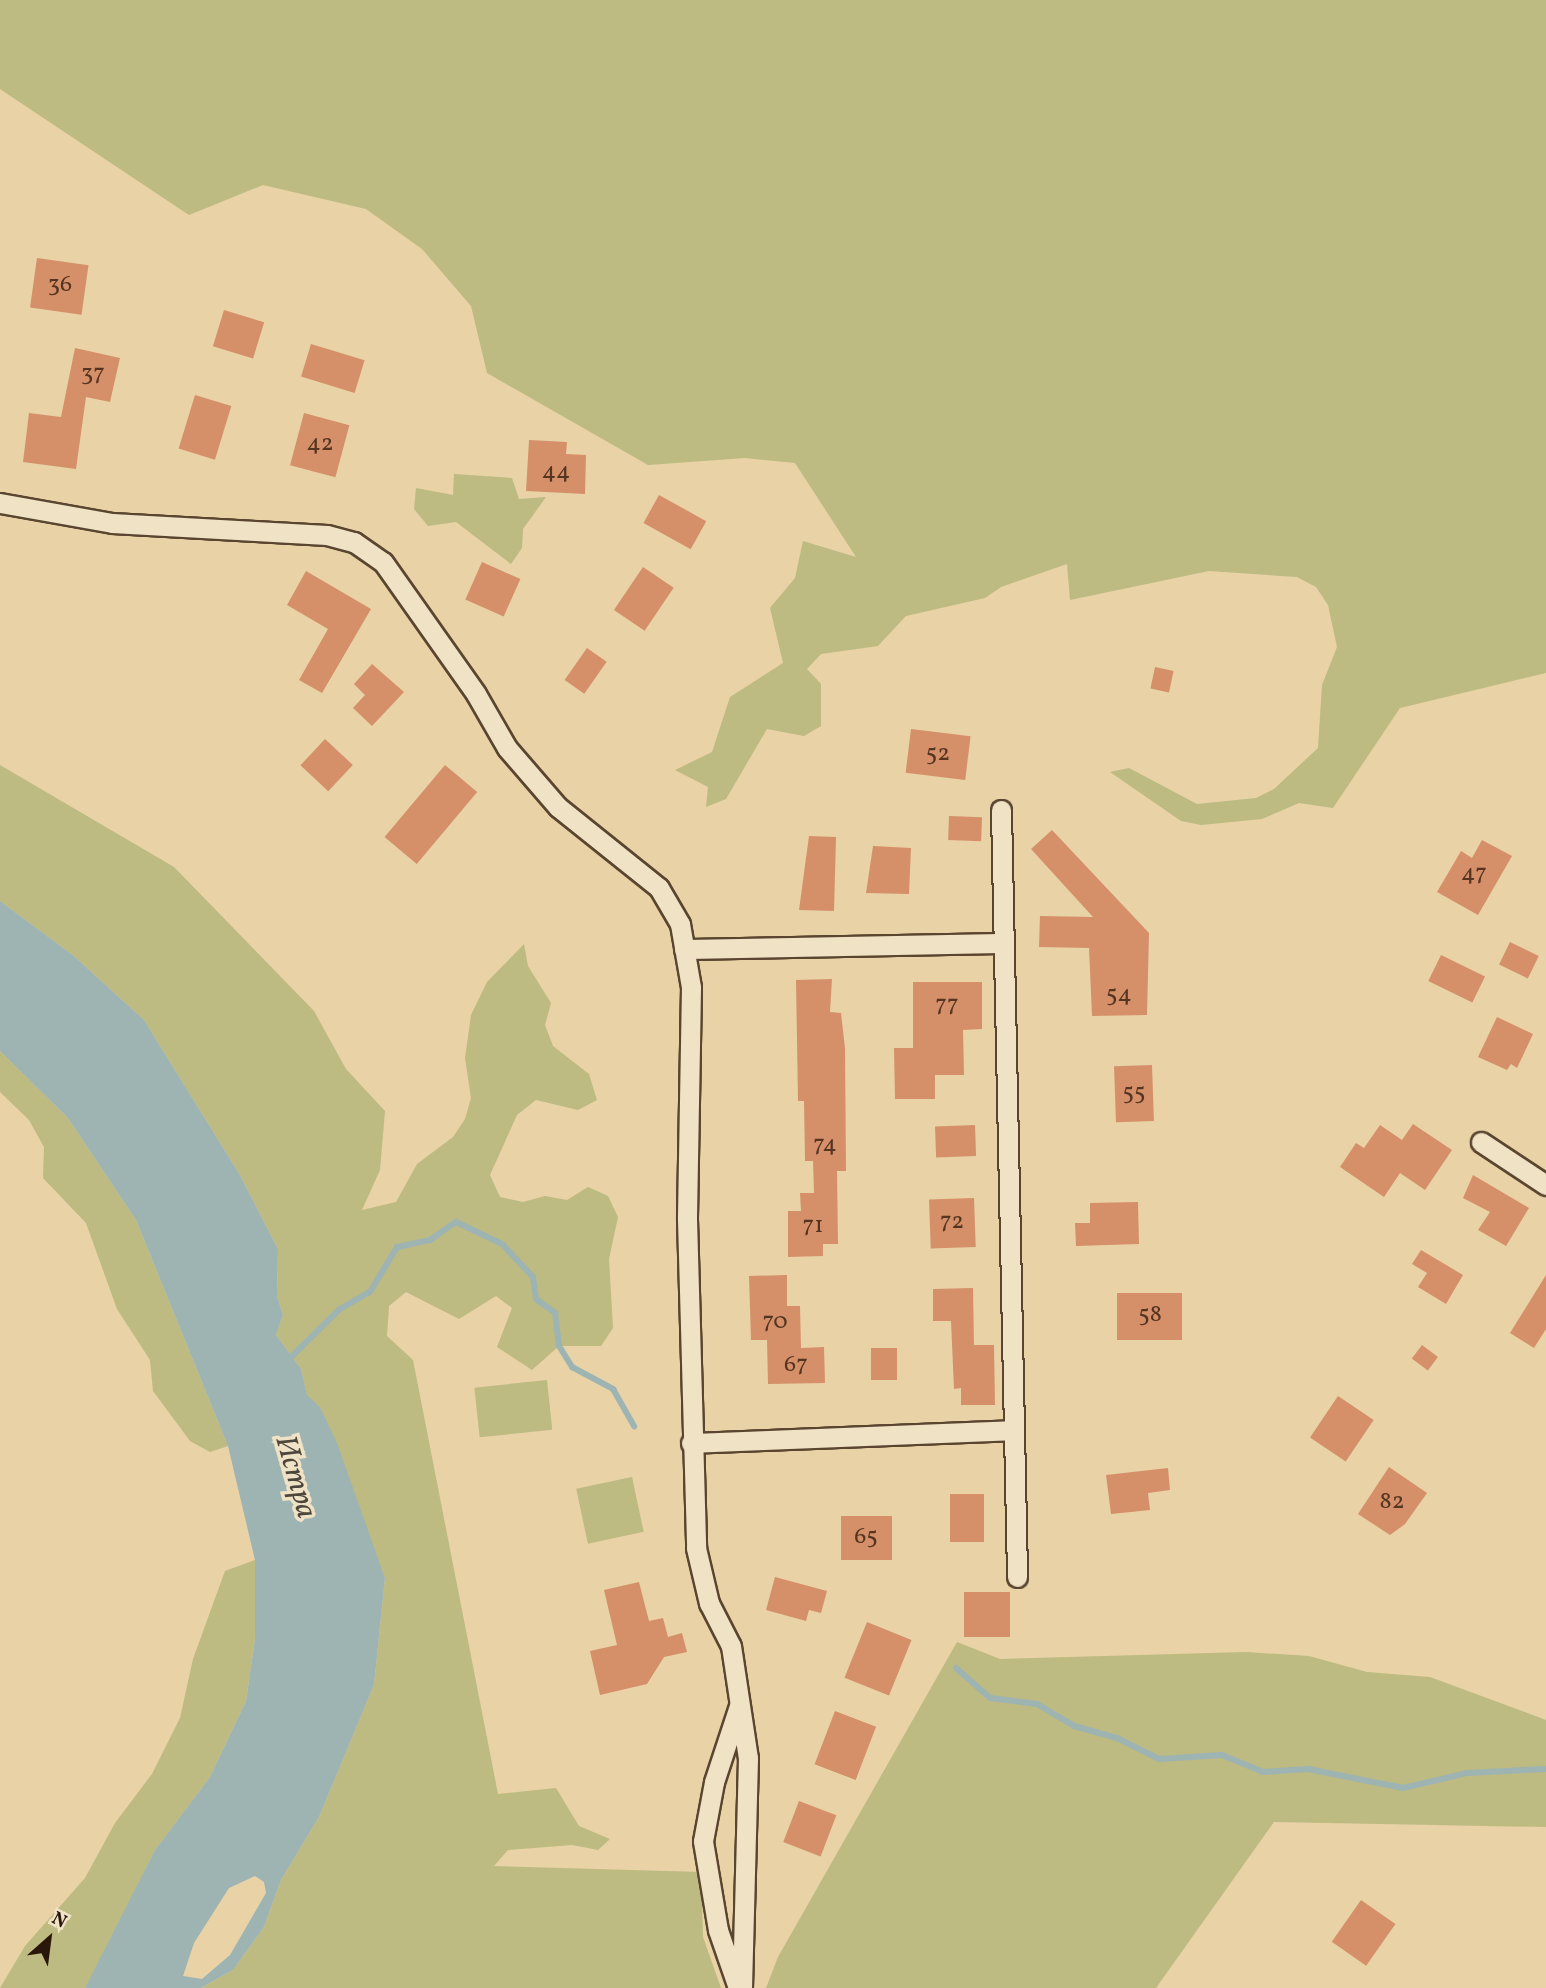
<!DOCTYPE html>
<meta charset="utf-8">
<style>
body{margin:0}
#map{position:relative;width:1546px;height:1988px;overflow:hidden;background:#e8d2a6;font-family:Vollkorn,serif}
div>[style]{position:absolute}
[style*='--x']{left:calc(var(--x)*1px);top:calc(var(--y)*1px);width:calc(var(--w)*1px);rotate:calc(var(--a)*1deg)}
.green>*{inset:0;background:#bdba82;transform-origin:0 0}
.water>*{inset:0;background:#9db4b3}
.stream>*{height:6px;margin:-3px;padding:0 3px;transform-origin:3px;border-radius:3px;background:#9db4b3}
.building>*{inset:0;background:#d59069;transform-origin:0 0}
.roads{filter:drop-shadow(2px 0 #5a4630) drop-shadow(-2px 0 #5a4630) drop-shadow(0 2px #5a4630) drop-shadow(0 -2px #5a4630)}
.minor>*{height:19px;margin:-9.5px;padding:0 9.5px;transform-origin:9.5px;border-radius:9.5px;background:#f0e2c5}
span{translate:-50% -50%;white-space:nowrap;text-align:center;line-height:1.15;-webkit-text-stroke:7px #f0e2c5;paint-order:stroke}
.number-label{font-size:24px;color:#553521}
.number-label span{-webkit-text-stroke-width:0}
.water-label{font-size:30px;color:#4c463c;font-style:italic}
.north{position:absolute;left:14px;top:1904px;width:70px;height:70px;-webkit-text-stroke:5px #f0e2c5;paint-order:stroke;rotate:28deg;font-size:19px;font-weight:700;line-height:28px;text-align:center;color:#2a1709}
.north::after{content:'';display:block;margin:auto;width:24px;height:32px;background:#2a1709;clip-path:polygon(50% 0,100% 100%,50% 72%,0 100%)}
</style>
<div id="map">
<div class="green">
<div style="clip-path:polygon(0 0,1546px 0,1546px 673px,1400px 708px,1333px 808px,1299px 803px,1262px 819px,1201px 825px,1181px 821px,1110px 772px,1129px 768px,1197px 804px,1256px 798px,1274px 789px,1318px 748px,1322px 685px,1337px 647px,1328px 605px,1316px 587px,1297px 577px,1209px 571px,1070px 600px,1067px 564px,1001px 587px,985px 598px,906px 616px,878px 646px,821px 654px,807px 669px,821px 684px,821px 726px,804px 736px,767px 729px,726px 799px,706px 807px,708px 787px,675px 770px,712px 752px,730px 697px,783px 663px,770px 608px,795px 578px,803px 541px,856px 557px,795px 463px,745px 458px,648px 465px,487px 373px,471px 306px,422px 249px,366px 209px,263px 185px,189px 215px,0 89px)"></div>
<div style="clip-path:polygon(454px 474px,512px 478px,519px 499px,546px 497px,523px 529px,522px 548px,511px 564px,456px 522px,428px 526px,414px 509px,416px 488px,453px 495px)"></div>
<div style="clip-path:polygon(0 765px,174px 867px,314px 1011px,346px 1069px,385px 1111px,380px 1170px,362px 1210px,396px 1202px,417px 1164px,453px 1137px,465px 1119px,471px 1098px,465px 1058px,471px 1015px,487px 982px,524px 944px,528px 966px,551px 1003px,545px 1025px,553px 1046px,589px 1074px,597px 1100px,578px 1110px,536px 1100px,517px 1115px,490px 1175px,500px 1197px,523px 1202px,545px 1196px,567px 1200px,588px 1187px,608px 1196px,618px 1217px,609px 1259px,613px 1328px,601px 1346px,559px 1346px,532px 1370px,497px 1347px,512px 1308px,496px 1296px,459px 1319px,406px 1292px,389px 1306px,387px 1336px,413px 1360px,498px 1794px,556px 1788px,579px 1826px,610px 1839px,598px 1850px,572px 1845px,508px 1850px,494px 1866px,701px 1872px,703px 1937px,721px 1988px,201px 1988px,233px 1970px,264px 1927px,281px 1880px,319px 1817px,374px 1685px,385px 1578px,320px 1407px,307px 1396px,301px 1369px,276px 1335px,283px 1315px,277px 1296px,278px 1249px,240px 1175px,144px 1020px,74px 956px,0 901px)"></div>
<div style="clip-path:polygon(0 1051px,68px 1118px,136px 1220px,228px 1446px,210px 1452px,190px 1441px,153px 1391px,150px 1360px,117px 1309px,86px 1223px,43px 1178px,44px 1147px,29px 1120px,0 1092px)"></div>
<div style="left:547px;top:1380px;width:50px;height:73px;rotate:84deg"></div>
<div style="left:632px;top:1477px;width:56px;height:57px;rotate:78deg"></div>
<div style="clip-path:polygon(255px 1560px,255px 1639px,246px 1701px,210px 1777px,155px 1850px,93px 1975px,85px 1988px,0 1988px,25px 1946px,85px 1878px,115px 1823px,152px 1774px,180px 1718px,193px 1659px,225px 1571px)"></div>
<div style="clip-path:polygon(957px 1642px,1000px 1659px,1246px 1652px,1309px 1656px,1367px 1672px,1430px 1677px,1546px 1720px,1546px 1827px,1274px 1822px,1156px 1988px,766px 1988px,778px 1957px)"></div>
</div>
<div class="water">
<div style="clip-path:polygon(evenodd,0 901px,74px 956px,144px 1020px,240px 1175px,278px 1249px,277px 1296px,283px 1315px,276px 1335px,301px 1369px,307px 1395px,320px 1407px,337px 1443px,385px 1578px,374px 1685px,319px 1817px,281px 1880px,264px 1927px,233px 1970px,201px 1988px,85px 1988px,155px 1850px,210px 1777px,246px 1701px,255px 1639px,255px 1560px,228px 1446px,136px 1220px,68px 1118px,0 1051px,0 901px,255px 1876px,264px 1882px,266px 1893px,230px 1955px,202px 1979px,183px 1976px,194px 1943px,229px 1888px,255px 1876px)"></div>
</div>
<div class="stream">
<div style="--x:286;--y:1362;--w:76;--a:-44.5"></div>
<div style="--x:340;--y:1309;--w:34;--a:-30"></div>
<div style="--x:370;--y:1292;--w:52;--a:-59"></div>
<div style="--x:397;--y:1247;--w:34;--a:-12"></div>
<div style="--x:430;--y:1240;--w:32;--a:-35"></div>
<div style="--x:456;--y:1222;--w:51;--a:25.6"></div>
<div style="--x:502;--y:1244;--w:45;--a:46.8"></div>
<div style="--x:533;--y:1277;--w:22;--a:82"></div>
<div style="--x:536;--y:1299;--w:24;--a:36"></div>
<div style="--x:555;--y:1313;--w:33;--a:83"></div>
<div style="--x:559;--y:1346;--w:25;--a:58"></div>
<div style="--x:572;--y:1367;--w:47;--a:28.2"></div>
<div style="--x:613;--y:1389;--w:43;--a:60.4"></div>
<div style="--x:956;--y:1668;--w:45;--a:41.4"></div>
<div style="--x:990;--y:1698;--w:47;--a:7.3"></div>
<div style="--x:1037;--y:1704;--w:43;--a:30.7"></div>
<div style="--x:1074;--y:1726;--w:45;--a:15.6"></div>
<div style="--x:1117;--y:1738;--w:47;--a:26.6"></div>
<div style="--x:1159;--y:1759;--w:63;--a:-3.6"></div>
<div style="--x:1222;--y:1755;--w:44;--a:22.5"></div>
<div style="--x:1263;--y:1772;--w:45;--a:-3.8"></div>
<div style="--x:1308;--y:1769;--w:97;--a:11.3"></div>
<div style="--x:1403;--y:1788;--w:66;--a:-13.2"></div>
<div style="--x:1467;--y:1773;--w:79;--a:-2.9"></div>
</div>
<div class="building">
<div style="left:37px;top:258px;width:52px;height:50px;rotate:8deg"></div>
<div style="left:224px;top:310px;width:42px;height:38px;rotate:17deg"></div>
<div style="left:311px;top:344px;width:56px;height:34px;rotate:17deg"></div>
<div style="clip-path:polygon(75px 348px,120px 358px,110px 402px,86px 397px,76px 469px,23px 462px,29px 413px,61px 417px)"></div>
<div style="left:195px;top:395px;width:38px;height:56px;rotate:17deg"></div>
<div style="left:304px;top:413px;width:47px;height:54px;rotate:15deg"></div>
<div style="clip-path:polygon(529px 440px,567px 442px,566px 454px,586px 455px,585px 494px,526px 491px)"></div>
<div style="left:659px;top:495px;width:54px;height:32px;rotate:29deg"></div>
<div style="left:482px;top:562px;width:42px;height:41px;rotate:24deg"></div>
<div style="left:643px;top:567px;width:37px;height:52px;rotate:34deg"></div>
<div style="clip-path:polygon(306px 571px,371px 609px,322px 693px,299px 680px,328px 629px,287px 605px)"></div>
<div style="left:587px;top:648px;width:24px;height:39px;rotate:35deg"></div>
<div style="clip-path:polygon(372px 664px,404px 692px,372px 726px,353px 708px,365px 695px,354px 684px)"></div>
<div style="left:1155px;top:667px;width:19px;height:22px;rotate:12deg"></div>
<div style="left:911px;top:729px;width:60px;height:44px;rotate:7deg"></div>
<div style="left:325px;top:739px;width:38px;height:36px;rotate:43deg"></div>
<div style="left:445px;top:765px;width:42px;height:94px;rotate:40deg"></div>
<div style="left:949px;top:816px;width:33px;height:24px;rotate:2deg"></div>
<div style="clip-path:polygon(1052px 830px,1149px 933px,1147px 1015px,1092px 1016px,1089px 948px,1039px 947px,1040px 916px,1093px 917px,1031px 849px)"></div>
<div style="clip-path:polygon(809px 836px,836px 837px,834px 911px,799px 910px)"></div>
<div style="clip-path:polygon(1482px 840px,1512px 856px,1478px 915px,1437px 892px,1461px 851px,1472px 858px)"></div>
<div style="clip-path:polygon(873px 846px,911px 848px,909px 894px,866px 893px)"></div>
<div style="left:1510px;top:942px;width:32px;height:25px;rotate:26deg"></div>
<div style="left:1441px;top:955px;width:49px;height:29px;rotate:26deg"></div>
<div style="clip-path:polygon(832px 979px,830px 1012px,841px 1013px,845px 1048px,846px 1171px,837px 1171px,838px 1244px,823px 1244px,823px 1256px,788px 1257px,788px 1211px,801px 1211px,800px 1193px,814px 1193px,813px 1161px,805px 1161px,804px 1101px,798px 1101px,796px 980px)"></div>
<div style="clip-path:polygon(913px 982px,982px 982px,982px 1029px,963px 1030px,964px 1075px,935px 1075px,935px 1099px,895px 1099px,894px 1048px,913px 1048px)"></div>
<div style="clip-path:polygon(1497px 1017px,1533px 1034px,1517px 1068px,1511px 1064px,1507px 1070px,1478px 1057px)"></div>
<div style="left:1152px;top:1065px;width:56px;height:38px;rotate:88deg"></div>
<div style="clip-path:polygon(1413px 1124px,1452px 1150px,1425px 1190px,1400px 1173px,1384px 1197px,1340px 1167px,1356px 1143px,1364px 1148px,1380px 1125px,1402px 1140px)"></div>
<div style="left:975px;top:1125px;width:31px;height:40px;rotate:88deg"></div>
<div style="clip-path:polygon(1473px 1175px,1529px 1208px,1506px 1246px,1478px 1230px,1490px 1212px,1463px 1198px)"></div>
<div style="left:974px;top:1198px;width:49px;height:45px;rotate:88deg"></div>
<div style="clip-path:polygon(1138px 1202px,1139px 1244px,1076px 1246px,1075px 1223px,1090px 1223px,1090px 1203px)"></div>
<div style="clip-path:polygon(1421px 1250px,1463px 1275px,1446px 1304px,1418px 1287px,1427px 1273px,1412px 1264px)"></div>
<div style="clip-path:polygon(787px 1275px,787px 1306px,800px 1306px,801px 1348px,824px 1347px,825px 1383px,768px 1384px,767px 1340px,751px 1340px,749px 1276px)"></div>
<div style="clip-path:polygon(1546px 1275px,1546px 1329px,1534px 1348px,1510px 1333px)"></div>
<div style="clip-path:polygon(973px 1288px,974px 1345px,994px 1345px,995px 1405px,961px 1405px,961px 1388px,954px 1389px,951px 1321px,933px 1321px,933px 1289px)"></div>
<div style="left:1117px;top:1293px;width:65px;height:47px"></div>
<div style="left:1422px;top:1345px;width:20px;height:17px;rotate:37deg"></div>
<div style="left:871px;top:1348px;width:26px;height:32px"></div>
<div style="left:1338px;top:1396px;width:43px;height:50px;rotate:34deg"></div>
<div style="clip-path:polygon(1389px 1467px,1427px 1493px,1405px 1524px,1390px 1535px,1358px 1514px)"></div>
<div style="clip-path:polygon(1168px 1468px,1170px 1490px,1148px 1493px,1150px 1510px,1111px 1514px,1106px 1475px)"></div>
<div style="left:950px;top:1494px;width:34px;height:48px"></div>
<div style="left:841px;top:1516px;width:51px;height:44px"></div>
<div style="clip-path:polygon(775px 1577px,827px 1591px,821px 1613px,809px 1610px,806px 1621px,766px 1610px)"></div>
<div style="clip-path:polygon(639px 1582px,649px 1621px,663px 1618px,668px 1637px,682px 1633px,687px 1652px,664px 1657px,647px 1684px,600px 1695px,590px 1651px,617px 1645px,604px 1590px)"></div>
<div style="left:964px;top:1592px;width:46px;height:45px"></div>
<div style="left:867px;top:1622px;width:48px;height:60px;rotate:22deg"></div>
<div style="left:835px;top:1711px;width:44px;height:57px;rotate:21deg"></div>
<div style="left:799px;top:1801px;width:40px;height:44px;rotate:21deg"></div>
<div style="left:1361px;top:1900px;width:42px;height:51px;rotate:35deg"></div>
</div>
<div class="roads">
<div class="minor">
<div style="--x:0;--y:503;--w:114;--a:10.1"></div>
<div style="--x:112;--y:523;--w:215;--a:3.2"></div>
<div style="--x:327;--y:535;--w:28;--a:15"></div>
<div style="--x:354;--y:542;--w:35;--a:35"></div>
<div style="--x:383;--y:562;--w:161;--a:54.8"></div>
<div style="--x:476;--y:694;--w:62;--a:60.1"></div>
<div style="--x:507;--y:748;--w:78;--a:49.2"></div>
<div style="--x:558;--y:807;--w:129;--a:38.7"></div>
<div style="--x:659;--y:888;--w:42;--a:59.7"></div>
<div style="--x:680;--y:924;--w:64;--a:80.1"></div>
<div style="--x:691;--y:987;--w:232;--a:91"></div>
<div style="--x:687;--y:1219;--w:329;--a:88.4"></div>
<div style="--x:696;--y:1548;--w:57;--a:76.7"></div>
<div style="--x:709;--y:1603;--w:48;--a:62.9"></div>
<div style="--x:731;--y:1646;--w:113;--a:81.4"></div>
<div style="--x:748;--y:1758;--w:230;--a:91.5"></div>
<div style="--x:1001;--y:810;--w:767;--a:88.8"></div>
<div style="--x:684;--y:949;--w:320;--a:-1.1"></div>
<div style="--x:1481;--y:1142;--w:78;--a:33.5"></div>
<div style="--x:691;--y:1443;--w:323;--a:-2.3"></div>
<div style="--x:737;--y:1985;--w:58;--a:-109.1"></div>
<div style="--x:718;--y:1930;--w:90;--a:-99.6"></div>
<div style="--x:703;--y:1841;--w:60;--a:-79.4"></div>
<div style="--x:714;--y:1782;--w:80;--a:-71.8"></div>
</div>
</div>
<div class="number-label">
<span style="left:60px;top:286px">36</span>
<span style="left:93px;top:375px">37</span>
<span style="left:320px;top:445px">42</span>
<span style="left:556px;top:473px">44</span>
<span style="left:938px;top:755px">52</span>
<span style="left:1474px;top:875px">47</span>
<span style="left:1119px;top:996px">54</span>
<span style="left:947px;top:1006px">77</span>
<span style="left:1134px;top:1094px">55</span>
<span style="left:825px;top:1146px">74</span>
<span style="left:952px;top:1223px">72</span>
<span style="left:813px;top:1227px">71</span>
<span style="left:1150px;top:1316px">58</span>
<span style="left:775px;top:1323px">70</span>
<span style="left:796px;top:1366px">67</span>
<span style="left:1392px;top:1503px">82</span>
<span style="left:866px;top:1538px">65</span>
</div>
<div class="water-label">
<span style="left:295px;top:1477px;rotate:74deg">Истра</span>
</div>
<div class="north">N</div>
</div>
